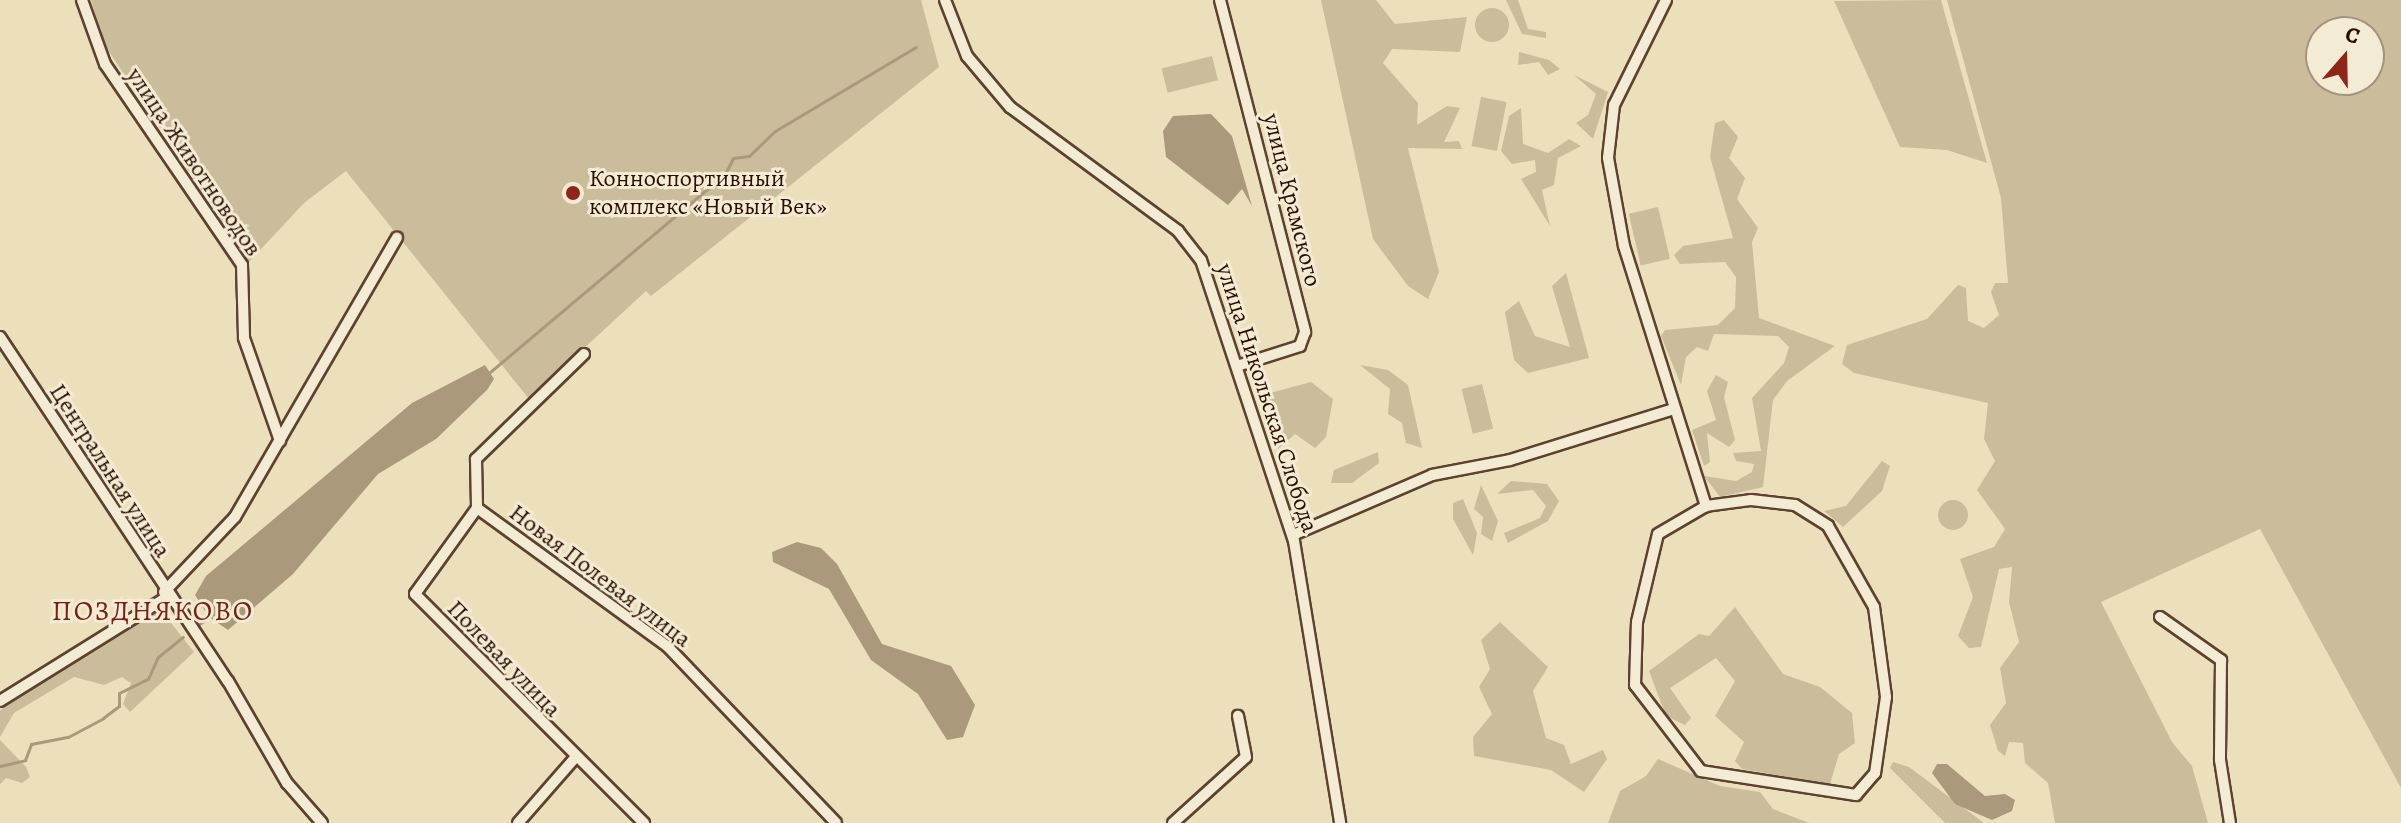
<!DOCTYPE html>
<meta charset="utf-8">
<style>
body{margin:0}
#map{position:relative;width:2401px;height:823px;overflow:hidden;background:#ece0bc;font-family:Alegreya,serif}
div>[style]{position:absolute}
[style*='--x']{left:calc(var(--x)*1px);top:calc(var(--y)*1px);width:calc(var(--w)*1px);rotate:calc(var(--a)*1deg)}
.green>*{inset:0;background:#cbbc9c;transform-origin:0 0}
.round{border-radius:50%}
.water>*{inset:0;background:#ab997c}
.stream>*{height:3px;margin:-1.5px;padding:0 1.5px;transform-origin:1.5px;border-radius:1.5px;background:#ab997c}
.roads{filter:drop-shadow(2px 0 #5c422f) drop-shadow(-2px 0 #5c422f) drop-shadow(0 2px #5c422f) drop-shadow(0 -2px #5c422f)}
.street>*{height:10px;margin:-5px;padding:0 5px;transform-origin:5px;border-radius:5px;background:#f3ebd3}
.dots>*{width:22px;height:22px;translate:-50% -50%;box-sizing:border-box;border:4px solid #f3ebd3;border-radius:50%}
span{translate:-50% -50%;white-space:nowrap;text-align:center;line-height:1.15;-webkit-text-stroke:6px #f3ebd3;paint-order:stroke}
.street-label{font-size:24px;color:#2c0e00}
.poi-label{font-size:24px;color:#2c0e00}
.left{translate:0 -50%;text-align:left}
.quarter-label{font-size:28px;color:#7a1f14;letter-spacing:2px}
.north{position:absolute;left:2305px;top:16px;width:80px;height:80px;box-sizing:border-box;background:#f3ebd3;border:2px solid #a3937f;border-radius:50%;rotate:20deg;font-size:22px;font-weight:700;line-height:32px;text-align:center;color:#2c0e00}
.north::after{content:'';display:block;margin:auto;width:28px;height:36px;background:#8f2418;clip-path:polygon(50% 0,100% 100%,50% 72%,0 100%)}
</style>
<div id="map">
<div class="green">
<div style="clip-path:polygon(91px 0,921px 0,939px 67px,651px 296px,646px 291px,529px 399px,346px 171px,304px 203px,249px 262px,104px 44px)"></div>
<div style="clip-path:polygon(1321px 0,1376px 0,1395px 24px,1467px 17px,1460px 52px,1392px 49px,1383px 63px,1418px 103px,1417px 125px,1447px 106px,1460px 108px,1444px 142px,1459px 141px,1462px 149px,1408px 148px,1439px 272px,1428px 299px,1408px 286px,1373px 239px)"></div>
<div style="clip-path:polygon(1506px 0,1518px 0,1528px 29px,1546px 32px,1546px 38px,1522px 34px)"></div>
<div style="clip-path:polygon(1941px 0,1987px 163px,1947px 150px,1900px 147px,1834px 1px)"></div>
<div style="clip-path:polygon(evenodd,1947px 0,2401px 0,2401px 788px,2260px 529px,2101px 602px,2172px 742px,2192px 766px,2208px 823px,2055px 823px,2048px 783px,2025px 763px,2023px 743px,2009px 742px,2005px 756px,1998px 751px,1990px 725px,2006px 703px,2000px 668px,2019px 642px,2009px 602px,2012px 567px,1999px 569px,1981px 647px,1969px 648px,1958px 636px,1973px 597px,1960px 559px,1994px 547px,2005px 529px,1977px 490px,1995px 461px,1984px 439px,1988px 403px,1854px 373px,1842px 364px,1847px 345px,1927px 319px,1958px 285px,1966px 288px,1968px 321px,1984px 328px,1999px 315px,1991px 292px,1995px 283px,2008px 283px,2001px 198px,1947px 0,2321px 32px,2369px 32px,2369px 80px,2321px 80px,2321px 32px)"></div>
<div class="round" style="left:1475px;top:8px;width:34px;height:34px"></div>
<div style="clip-path:polygon(1519px 52px,1549px 60px,1560px 69px,1548px 75px,1539px 62px,1518px 65px)"></div>
<div style="left:1212px;top:56px;width:25px;height:52px;rotate:76deg"></div>
<div style="clip-path:polygon(1574px 75px,1608px 92px,1593px 139px,1576px 123px,1588px 115px,1596px 94px)"></div>
<div style="left:1481px;top:97px;width:26px;height:50px;rotate:11deg"></div>
<div style="clip-path:polygon(1521px 108px,1523px 144px,1548px 153px,1569px 139px,1581px 146px,1558px 158px,1554px 185px,1542px 190px,1550px 226px,1521px 179px,1536px 172px,1535px 160px,1512px 164px,1501px 151px,1509px 116px)"></div>
<div style="clip-path:polygon(1724px 120px,1738px 137px,1729px 158px,1745px 178px,1737px 199px,1758px 228px,1752px 242px,1759px 318px,1835px 346px,1787px 381px,1773px 400px,1763px 487px,1720px 497px,1704px 476px,1736px 481px,1752px 472px,1754px 464px,1736px 461px,1733px 453px,1761px 451px,1752px 398px,1784px 363px,1789px 347px,1778px 336px,1714px 334px,1708px 351px,1697px 347px,1686px 357px,1681px 385px,1661px 336px,1665px 330px,1718px 325px,1735px 308px,1736px 277px,1725px 262px,1680px 264px,1674px 255px,1683px 246px,1733px 238px,1710px 157px,1715px 123px)"></div>
<div style="left:1658px;top:207px;width:53px;height:30px;rotate:77deg"></div>
<div style="clip-path:polygon(1566px 273px,1589px 358px,1528px 373px,1514px 360px,1505px 312px,1519px 301px,1535px 336px,1570px 347px,1552px 286px)"></div>
<div style="clip-path:polygon(1360px 365px,1388px 370px,1408px 385px,1422px 448px,1406px 443px,1402px 423px,1388px 414px,1390px 389px)"></div>
<div style="clip-path:polygon(1716px 375px,1728px 382px,1724px 397px,1735px 440px,1729px 447px,1707px 433px,1710px 462px,1704px 466px,1692px 430px,1716px 420px,1707px 391px)"></div>
<div style="clip-path:polygon(1311px 382px,1333px 399px,1326px 437px,1315px 448px,1295px 434px,1278px 449px,1264px 419px,1266px 394px)"></div>
<div style="left:1482px;top:384px;width:46px;height:21px;rotate:76deg"></div>
<div style="clip-path:polygon(1378px 452px,1379px 463px,1352px 483px,1331px 483px,1334px 470px)"></div>
<div style="clip-path:polygon(1882px 461px,1890px 466px,1882px 491px,1843px 527px,1824px 511px,1846px 506px)"></div>
<div style="clip-path:polygon(1511px 481px,1547px 484px,1559px 501px,1548px 521px,1508px 543px,1504px 533px,1540px 518px,1546px 506px,1533px 490px,1497px 494px)"></div>
<div style="clip-path:polygon(1481px 485px,1498px 521px,1492px 541px,1481px 534px,1483px 517px,1474px 509px)"></div>
<div style="clip-path:polygon(1463px 499px,1477px 533px,1473px 555px,1453px 519px,1453px 503px)"></div>
<div class="round" style="left:1938px;top:500px;width:30px;height:30px"></div>
<div style="clip-path:polygon(1735px 607px,1783px 674px,1820px 687px,1852px 713px,1855px 743px,1839px 754px,1830px 784px,1742px 769px,1735px 761px,1744px 742px,1715px 716px,1735px 681px,1716px 658px,1670px 688px,1691px 718px,1685px 725px,1666px 716px,1649px 671px,1699px 634px,1709px 636px)"></div>
<div style="clip-path:polygon(160px 609px,194px 652px,130px 712px,123px 704px,131px 683px,122px 677px,104px 685px,74px 677px,14px 713px,0 737px,0 711px,10px 701px)"></div>
<div style="clip-path:polygon(1500px 622px,1548px 667px,1533px 691px,1546px 738px,1564px 745px,1571px 764px,1603px 750px,1607px 759px,1584px 792px,1551px 770px,1474px 756px,1473px 737px,1492px 714px,1479px 687px,1490px 669px,1481px 640px)"></div>
<div style="clip-path:polygon(0 740px,26px 767px,30px 777px,22px 783px,6px 778px,0 784px)"></div>
<div style="clip-path:polygon(1658px 759px,1720px 786px,1760px 792px,1773px 809px,1809px 823px,1608px 823px,1620px 791px,1646px 776px)"></div>
<div style="clip-path:polygon(1893px 762px,1909px 767px,1984px 823px,1945px 823px,1890px 768px)"></div>
</div>
<div class="water">
<div style="clip-path:polygon(1211px 114px,1232px 136px,1252px 206px,1242px 189px,1228px 205px,1166px 157px,1163px 131px,1173px 116px)"></div>
<div style="clip-path:polygon(485px 365px,494px 379px,487px 390px,436px 439px,378px 474px,293px 574px,228px 630px,209px 617px,195px 595px,206px 576px,412px 403px)"></div>
<div style="clip-path:polygon(797px 542px,821px 548px,837px 564px,882px 644px,951px 666px,975px 705px,963px 737px,947px 740px,918px 694px,871px 660px,829px 589px,773px 562px,772px 552px)"></div>
<div style="clip-path:polygon(1937px 764px,1947px 764px,1985px 796px,2005px 794px,2015px 800px,2012px 811px,1992px 820px,1955px 804px,1932px 773px)"></div>
</div>
<div class="stream">
<div style="--x:490;--y:372;--w:307;--a:-40.1"></div>
<div style="--x:725;--y:174;--w:18;--a:-63"></div>
<div style="--x:733;--y:158;--w:16;--a:-7"></div>
<div style="--x:749;--y:156;--w:36;--a:-44"></div>
<div style="--x:775;--y:131;--w:164;--a:-30.8"></div>
<div style="--x:194;--y:628;--w:20;--a:-37"></div>
<div style="--x:0;--y:766;--w:26;--a:-13"></div>
<div style="--x:25;--y:760;--w:17;--a:-69"></div>
<div style="--x:31;--y:744;--w:38;--a:-11"></div>
<div style="--x:68;--y:737;--w:40;--a:-28"></div>
<div style="--x:103;--y:718;--w:20;--a:-37"></div>
<div style="--x:119;--y:706;--w:13;--a:-90"></div>
<div style="--x:119;--y:693;--w:32;--a:-26"></div>
<div style="--x:148;--y:679;--w:24;--a:-66"></div>
<div style="--x:158;--y:657;--w:32;--a:-39"></div>
</div>
<div class="roads">
<div class="street">
<div style="--x:82;--y:0;--w:68;--a:70.2"></div>
<div style="--x:105;--y:64;--w:243;--a:55.7"></div>
<div style="--x:242;--y:265;--w:73;--a:88.4"></div>
<div style="--x:244;--y:338;--w:109;--a:70.7"></div>
<div style="--x:945;--y:0;--w:60;--a:68.6"></div>
<div style="--x:967;--y:56;--w:67;--a:49.9"></div>
<div style="--x:1010;--y:107;--w:209;--a:36.4"></div>
<div style="--x:1178;--y:231;--w:37;--a:52"></div>
<div style="--x:1201;--y:260;--w:296;--a:71.7"></div>
<div style="--x:1294;--y:541;--w:286;--a:80.7"></div>
<div style="--x:1220;--y:0;--w:343;--a:75.6"></div>
<div style="--x:1305;--y:332;--w:15;--a:110"></div>
<div style="--x:1300;--y:346;--w:66;--a:162.4"></div>
<div style="--x:1666;--y:0;--w:117;--a:116.3"></div>
<div style="--x:1614;--y:105;--w:53;--a:96.5"></div>
<div style="--x:1608;--y:158;--w:89;--a:79.7"></div>
<div style="--x:1624;--y:246;--w:273;--a:72.5"></div>
<div style="--x:0;--y:337;--w:413;--a:56.5"></div>
<div style="--x:228;--y:681;--w:118;--a:60"></div>
<div style="--x:287;--y:783;--w:53;--a:48.8"></div>
<div style="--x:584;--y:354;--w:151;--a:135.8"></div>
<div style="--x:476;--y:459;--w:49;--a:88.8"></div>
<div style="--x:477;--y:508;--w:236;--a:36"></div>
<div style="--x:668;--y:647;--w:243;--a:46.3"></div>
<div style="--x:1751;--y:500;--w:44;--a:6.5"></div>
<div style="--x:1795;--y:505;--w:39;--a:32"></div>
<div style="--x:1828;--y:526;--w:93;--a:60.4"></div>
<div style="--x:1874;--y:607;--w:91;--a:82.4"></div>
<div style="--x:1886;--y:697;--w:77;--a:98.2"></div>
<div style="--x:1875;--y:773;--w:29;--a:131"></div>
<div style="--x:1856;--y:795;--w:157;--a:-171.2"></div>
<div style="--x:1701;--y:771;--w:108;--a:-127.5"></div>
<div style="--x:1635;--y:685;--w:63;--a:-88.2"></div>
<div style="--x:1637;--y:622;--w:90;--a:-76.6"></div>
<div style="--x:1658;--y:534;--w:56;--a:-30.3"></div>
<div style="--x:1706;--y:506;--w:45;--a:-7.6"></div>
<div style="--x:477;--y:508;--w:106;--a:125.8"></div>
<div style="--x:415;--y:594;--w:324;--a:45"></div>
<div style="--x:1293;--y:535;--w:151;--a:-23.3"></div>
<div style="--x:1432;--y:475;--w:79;--a:-10.9"></div>
<div style="--x:1510;--y:460;--w:172;--a:-17.3"></div>
<div style="--x:164;--y:592;--w:103;--a:-46.6"></div>
<div style="--x:235;--y:517;--w:323;--a:-59.9"></div>
<div style="--x:2160;--y:617;--w:75;--a:35.2"></div>
<div style="--x:2221;--y:660;--w:100;--a:90.6"></div>
<div style="--x:2220;--y:760;--w:64;--a:81"></div>
<div style="--x:0;--y:701;--w:197;--a:-31.9"></div>
<div style="--x:518;--y:823;--w:85;--a:-48.8"></div>
<div style="--x:1173;--y:823;--w:98;--a:-42.1"></div>
<div style="--x:1246;--y:757;--w:42;--a:-101"></div>
</div>
</div>
<div class="dots">
<div style="left:573px;top:193px;background:#8f2418"></div>
</div>
<div class="street-label">
<span style="left:194px;top:162px;rotate:56deg">улица Животноводов</span>
<span style="left:1292px;top:200px;rotate:76deg">улица Крамского</span>
<span style="left:1267px;top:398px;rotate:72deg">улица Никольская Слобода</span>
<span style="left:110px;top:471px;rotate:57deg">Центральная улица</span>
<span style="left:600px;top:576px;rotate:37deg">Новая Полевая улица</span>
<span style="left:504px;top:659px;rotate:46deg">Полевая улица</span>
</div>
<div class="poi-label">
<span class="left" style="left:589px;top:193px">Конноспортивный<br>комплекс «Новый Век»</span>
</div>
<div class="quarter-label">
<span style="left:153px;top:611px">ПОЗДНЯКОВО</span>
</div>
<div class="north">С</div>
</div>
